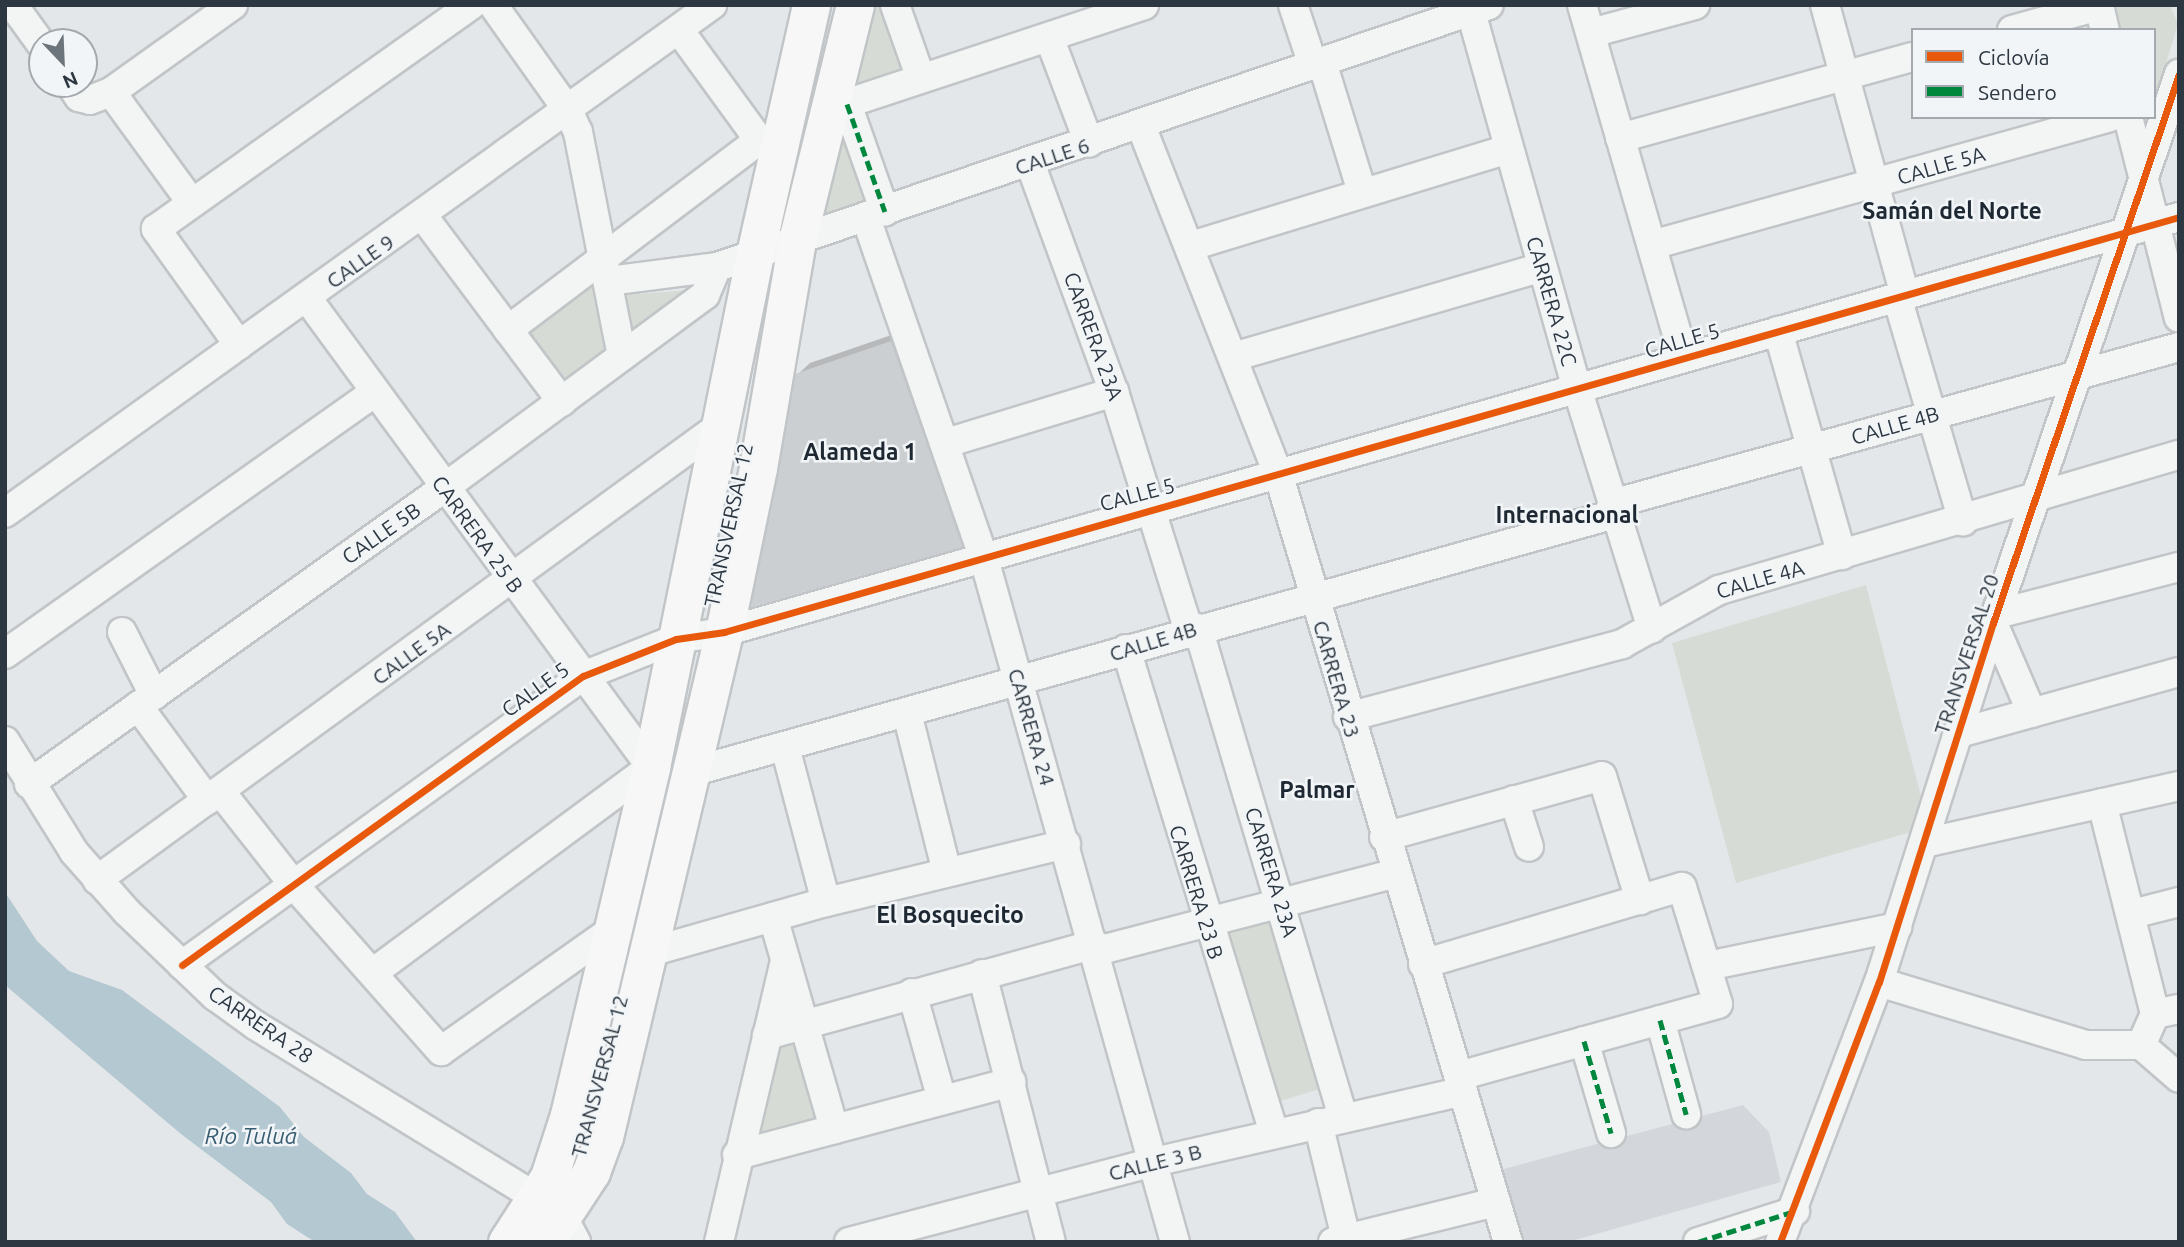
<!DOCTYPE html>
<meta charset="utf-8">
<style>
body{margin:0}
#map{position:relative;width:2184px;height:1247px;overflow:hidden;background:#e4e7e9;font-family:Ubuntu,sans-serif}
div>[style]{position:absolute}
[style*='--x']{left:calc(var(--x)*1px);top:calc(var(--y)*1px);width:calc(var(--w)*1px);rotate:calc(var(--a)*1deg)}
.built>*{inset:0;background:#d3d7dc}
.green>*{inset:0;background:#d6dcd5;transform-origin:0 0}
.water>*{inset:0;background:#b4c8d1}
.shadow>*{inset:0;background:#0003}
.building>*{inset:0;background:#cccfd1}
.roads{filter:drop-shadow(2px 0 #c2c5c7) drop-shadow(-2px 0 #c2c5c7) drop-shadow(0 2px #c2c5c7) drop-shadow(0 -2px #c2c5c7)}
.minor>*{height:28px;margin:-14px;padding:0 14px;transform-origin:14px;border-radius:14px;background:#f3f5f5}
.major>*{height:37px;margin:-18.5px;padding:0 18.5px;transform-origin:18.5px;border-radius:18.5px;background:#f7f7f7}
.quiet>*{height:5px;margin-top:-2.5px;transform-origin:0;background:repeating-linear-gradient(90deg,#00873e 0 10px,transparent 0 15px)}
.cycleway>*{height:7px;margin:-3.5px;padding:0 3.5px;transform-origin:3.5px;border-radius:3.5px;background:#e8590c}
span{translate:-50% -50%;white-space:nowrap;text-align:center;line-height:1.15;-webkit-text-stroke:5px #f2f5f7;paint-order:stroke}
.street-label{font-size:21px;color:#2c3741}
.neighbourhood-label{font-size:23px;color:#1e2832;font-weight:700}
.water-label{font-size:23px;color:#385c72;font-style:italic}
.frame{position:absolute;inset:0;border:7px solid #2c3741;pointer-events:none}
.legend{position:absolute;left:1911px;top:28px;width:245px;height:91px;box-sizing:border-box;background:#f2f5f7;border:2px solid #a3a9ae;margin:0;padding:9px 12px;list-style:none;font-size:21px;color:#2c3741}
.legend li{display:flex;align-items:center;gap:14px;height:35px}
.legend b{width:35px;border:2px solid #a3a9ae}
.north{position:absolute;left:28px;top:28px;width:70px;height:70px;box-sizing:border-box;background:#f2f5f7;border:2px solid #a3a9ae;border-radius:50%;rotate:157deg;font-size:19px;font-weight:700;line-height:28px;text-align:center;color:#2c3741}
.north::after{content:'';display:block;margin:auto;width:24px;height:32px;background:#6c757c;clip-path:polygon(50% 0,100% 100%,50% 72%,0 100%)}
</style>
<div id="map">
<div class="built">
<div style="clip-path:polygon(1743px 1105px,1769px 1132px,1781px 1182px,1568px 1242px,1518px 1242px,1496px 1171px)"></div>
</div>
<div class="green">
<div style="clip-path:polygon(866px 5px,886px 5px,908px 72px,847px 94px)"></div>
<div style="clip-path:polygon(2109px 5px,2170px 5px,2178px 24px,2154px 103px,2154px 30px,2116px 30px)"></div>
<div style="clip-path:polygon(840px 113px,875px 206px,812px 227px)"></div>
<div style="clip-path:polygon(597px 282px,610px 354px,566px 386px,528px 331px)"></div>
<div style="clip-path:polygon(691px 290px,632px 335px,624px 295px)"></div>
<div style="clip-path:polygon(1866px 585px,1922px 800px,1911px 832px,1736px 883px,1672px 643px)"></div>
<div style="left:1273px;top:913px;width:182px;height:52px;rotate:73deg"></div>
<div style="clip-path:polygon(798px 1034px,824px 1120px,756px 1135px,775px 1041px)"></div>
</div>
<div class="water">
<div style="clip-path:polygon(5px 892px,37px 941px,69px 971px,122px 990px,280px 1107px,304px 1137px,351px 1173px,367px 1194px,395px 1212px,417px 1242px,315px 1242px,287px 1224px,271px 1202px,181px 1134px,72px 1042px,5px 985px)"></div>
</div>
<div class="shadow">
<div style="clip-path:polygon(903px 331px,974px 533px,962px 545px,797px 375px,810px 363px)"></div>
</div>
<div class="building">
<div style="clip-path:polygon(891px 341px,963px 547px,751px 607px,795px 374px)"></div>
</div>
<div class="roads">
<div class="minor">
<div style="--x:13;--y:5;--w:49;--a:54.1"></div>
<div style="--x:493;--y:5;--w:131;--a:54.6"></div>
<div style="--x:569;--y:112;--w:22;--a:66"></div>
<div style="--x:578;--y:132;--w:228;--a:78.9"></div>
<div style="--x:895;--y:5;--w:78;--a:70.6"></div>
<div style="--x:1293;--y:5;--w:63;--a:71.6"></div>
<div style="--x:1582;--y:5;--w:367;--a:73.9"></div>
<div style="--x:1825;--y:5;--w:301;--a:74.6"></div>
<div style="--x:2099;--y:5;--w:26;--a:77"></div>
<div style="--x:1471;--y:12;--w:391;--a:74.3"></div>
<div style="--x:1577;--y:388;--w:252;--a:72.7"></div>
<div style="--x:2012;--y:30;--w:90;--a:-15.4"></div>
<div style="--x:1591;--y:33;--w:108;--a:-15.1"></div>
<div style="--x:1049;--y:37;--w:113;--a:69.3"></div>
<div style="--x:1322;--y:62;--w:136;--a:72.9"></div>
<div style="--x:70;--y:84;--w:16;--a:55"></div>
<div style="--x:79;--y:97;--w:11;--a:15"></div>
<div style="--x:90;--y:100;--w:22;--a:-21"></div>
<div style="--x:111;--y:92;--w:137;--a:53.9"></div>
<div style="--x:111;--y:92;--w:150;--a:-35.5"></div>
<div style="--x:847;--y:104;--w:114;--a:70.6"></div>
<div style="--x:827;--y:110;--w:334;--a:-18.3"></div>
<div style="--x:2128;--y:117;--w:207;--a:75.8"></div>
<div style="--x:1141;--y:126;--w:373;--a:68.5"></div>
<div style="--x:1278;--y:473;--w:803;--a:73.35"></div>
<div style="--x:1620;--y:138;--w:304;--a:-15.5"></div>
<div style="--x:1030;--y:163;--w:244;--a:69.9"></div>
<div style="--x:1114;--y:392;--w:250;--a:72.6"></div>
<div style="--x:423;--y:216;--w:232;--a:53.2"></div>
<div style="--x:866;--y:218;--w:357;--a:70.9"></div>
<div style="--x:983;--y:555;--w:713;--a:74.39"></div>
<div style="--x:1652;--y:245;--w:475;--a:-15.6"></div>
<div style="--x:1191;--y:246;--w:332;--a:-17"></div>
<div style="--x:608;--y:281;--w:110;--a:-7.3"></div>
<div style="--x:717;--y:267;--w:815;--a:-18.75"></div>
<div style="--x:1897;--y:297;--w:234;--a:73.6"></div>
<div style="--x:307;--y:298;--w:582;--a:53.74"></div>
<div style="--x:651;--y:767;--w:346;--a:143.5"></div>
<div style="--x:508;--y:330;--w:315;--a:-37.1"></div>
<div style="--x:759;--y:140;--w:136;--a:-126"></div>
<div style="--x:1778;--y:331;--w:233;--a:74.1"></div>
<div style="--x:239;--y:345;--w:143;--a:-125.6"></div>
<div style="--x:156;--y:229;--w:387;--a:-35.4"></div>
<div style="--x:1233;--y:357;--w:322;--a:-16.2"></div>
<div style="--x:946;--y:443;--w:176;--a:-16.9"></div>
<div style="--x:1612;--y:504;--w:588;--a:-15.48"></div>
<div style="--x:5;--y:513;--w:871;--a:-35.7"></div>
<div style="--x:1997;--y:614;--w:188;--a:-14.5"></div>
<div style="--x:1993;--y:623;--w:98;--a:66.6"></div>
<div style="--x:1198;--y:628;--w:510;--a:73.48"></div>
<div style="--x:122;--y:632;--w:71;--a:63.1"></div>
<div style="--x:1126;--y:649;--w:506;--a:73"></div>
<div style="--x:5;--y:654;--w:453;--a:-35.3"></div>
<div style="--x:138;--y:706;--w:117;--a:53.7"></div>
<div style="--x:907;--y:713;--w:164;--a:75.9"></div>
<div style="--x:1348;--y:717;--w:284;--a:-14.9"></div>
<div style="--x:1622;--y:644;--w:111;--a:-29.1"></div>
<div style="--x:1719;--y:590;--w:479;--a:-16.4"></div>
<div style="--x:1959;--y:733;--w:228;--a:-15.5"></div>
<div style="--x:5;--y:741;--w:131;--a:58.1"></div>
<div style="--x:74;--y:852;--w:80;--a:48.5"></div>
<div style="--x:127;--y:912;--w:122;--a:43.7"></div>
<div style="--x:215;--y:996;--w:49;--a:35.9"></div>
<div style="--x:255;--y:1025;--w:331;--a:31.5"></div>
<div style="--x:537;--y:1198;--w:34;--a:38"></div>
<div style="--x:564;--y:1219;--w:26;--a:62"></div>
<div style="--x:785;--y:747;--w:160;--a:75.2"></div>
<div style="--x:691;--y:772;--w:959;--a:-15.6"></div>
<div style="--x:29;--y:784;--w:510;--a:-35.5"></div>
<div style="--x:444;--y:488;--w:325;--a:-36.5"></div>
<div style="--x:705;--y:295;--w:30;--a:-67"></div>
<div style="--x:220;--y:791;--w:120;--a:51.8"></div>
<div style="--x:294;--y:885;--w:222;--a:48.5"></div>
<div style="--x:441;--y:1051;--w:211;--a:-35.3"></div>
<div style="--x:1514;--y:800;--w:49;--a:72.3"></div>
<div style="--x:2102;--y:803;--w:218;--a:75.9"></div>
<div style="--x:2155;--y:1014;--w:34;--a:114"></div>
<div style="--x:1384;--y:837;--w:226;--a:-15.6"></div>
<div style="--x:1602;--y:776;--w:130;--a:73"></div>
<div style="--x:1924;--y:843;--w:261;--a:-12.6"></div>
<div style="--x:97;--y:880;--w:776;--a:-36.09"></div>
<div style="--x:2132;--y:914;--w:49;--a:-14.3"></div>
<div style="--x:773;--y:917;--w:221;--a:73.9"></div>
<div style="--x:1097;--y:951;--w:309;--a:-14.6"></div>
<div style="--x:650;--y:952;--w:183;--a:-15.9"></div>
<div style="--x:826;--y:902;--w:247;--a:-13.6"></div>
<div style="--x:1722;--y:963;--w:179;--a:-11.6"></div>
<div style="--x:1423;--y:964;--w:270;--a:-16.6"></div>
<div style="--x:1682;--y:887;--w:122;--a:72.9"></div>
<div style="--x:1718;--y:1004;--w:269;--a:164.5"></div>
<div style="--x:182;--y:965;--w:494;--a:-35.8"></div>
<div style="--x:583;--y:676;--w:100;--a:-21.7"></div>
<div style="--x:676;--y:639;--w:49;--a:-8.3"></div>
<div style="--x:724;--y:632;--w:1513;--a:-15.92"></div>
<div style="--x:982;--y:974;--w:277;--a:75.6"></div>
<div style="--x:1879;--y:982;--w:216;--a:16.9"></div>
<div style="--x:2086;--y:1045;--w:55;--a:0"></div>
<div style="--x:2141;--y:1045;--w:50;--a:41"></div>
<div style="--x:912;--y:993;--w:111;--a:74.3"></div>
<div style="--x:2155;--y:1014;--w:25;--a:-12"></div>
<div style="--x:1660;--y:1020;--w:98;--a:74.5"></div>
<div style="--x:767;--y:1035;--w:340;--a:-15.5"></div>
<div style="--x:1584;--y:1041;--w:96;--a:73.6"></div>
<div style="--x:1318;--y:1123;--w:122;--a:76.3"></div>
<div style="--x:737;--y:1155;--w:284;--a:-14.9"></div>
<div style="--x:719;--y:1242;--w:289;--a:-76.8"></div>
<div style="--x:849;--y:1242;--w:315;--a:-14.7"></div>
<div style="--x:1154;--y:1162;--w:317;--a:-12.9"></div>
<div style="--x:1333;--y:1242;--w:168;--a:-13.8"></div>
<div style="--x:1698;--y:1242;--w:102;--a:-17.7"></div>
<div style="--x:1780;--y:1242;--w:278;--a:-69.2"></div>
<div style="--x:1879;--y:982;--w:377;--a:-72.4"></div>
<div style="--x:1993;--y:623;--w:580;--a:-71.28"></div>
</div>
<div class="major">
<div style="--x:507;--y:1242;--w:77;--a:-57.1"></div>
<div style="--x:549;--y:1177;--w:65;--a:-72.1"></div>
<div style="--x:569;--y:1115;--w:358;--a:-76.7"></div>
<div style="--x:651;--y:767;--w:523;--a:-78.54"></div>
<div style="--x:755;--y:254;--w:255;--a:-77.3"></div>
<div style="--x:545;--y:1242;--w:84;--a:-56.7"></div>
<div style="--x:591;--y:1172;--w:37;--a:-70"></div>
<div style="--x:604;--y:1137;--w:519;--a:-76.63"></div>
<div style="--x:724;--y:632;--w:167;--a:-78.3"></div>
<div style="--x:758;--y:468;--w:230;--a:-80.3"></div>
<div style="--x:797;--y:241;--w:243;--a:-76.2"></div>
</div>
</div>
<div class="quiet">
<div style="--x:847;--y:104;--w:114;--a:70.6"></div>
<div style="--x:1660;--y:1020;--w:98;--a:74.5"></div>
<div style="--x:1584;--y:1041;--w:96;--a:73.6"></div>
<div style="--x:1698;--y:1242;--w:102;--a:-17.7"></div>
</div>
<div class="cycleway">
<div style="--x:182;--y:965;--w:494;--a:-35.8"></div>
<div style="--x:583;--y:676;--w:100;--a:-21.7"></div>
<div style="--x:676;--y:639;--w:49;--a:-8.3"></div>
<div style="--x:724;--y:632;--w:1513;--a:-15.92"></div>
<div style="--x:1780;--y:1242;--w:278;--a:-69.2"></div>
<div style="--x:1879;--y:982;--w:377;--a:-72.4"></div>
<div style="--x:1993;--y:623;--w:580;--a:-71.28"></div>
</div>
<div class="street-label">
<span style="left:1052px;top:156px;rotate:-18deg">CALLE 6</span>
<span style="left:1941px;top:165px;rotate:-16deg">CALLE 5A</span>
<span style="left:360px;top:261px;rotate:-35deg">CALLE 9</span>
<span style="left:1552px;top:301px;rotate:74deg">CARRERA 22C</span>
<span style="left:1094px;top:336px;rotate:70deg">CARRERA 23A</span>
<span style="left:1682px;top:340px;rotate:-16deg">CALLE 5</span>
<span style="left:1895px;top:425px;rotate:-16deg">CALLE 4B</span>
<span style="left:1137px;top:494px;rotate:-15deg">CALLE 5</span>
<span style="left:728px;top:525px;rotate:-78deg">TRANSVERSAL 12</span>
<span style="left:381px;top:533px;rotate:-35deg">CALLE 5B</span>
<span style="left:478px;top:534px;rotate:54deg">CARRERA 25 B</span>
<span style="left:1760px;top:579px;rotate:-16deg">CALLE 4A</span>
<span style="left:1153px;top:641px;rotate:-17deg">CALLE 4B</span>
<span style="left:411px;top:653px;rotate:-36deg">CALLE 5A</span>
<span style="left:1966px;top:654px;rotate:-72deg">TRANSVERSAL 20</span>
<span style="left:1337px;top:679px;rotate:74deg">CARRERA 23</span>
<span style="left:535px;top:689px;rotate:-36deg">CALLE 5</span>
<span style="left:1032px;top:727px;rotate:74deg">CARRERA 24</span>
<span style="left:1272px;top:872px;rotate:73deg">CARRERA 23A</span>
<span style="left:1197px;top:892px;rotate:73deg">CARRERA 23 B</span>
<span style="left:261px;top:1024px;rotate:34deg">CARRERA 28</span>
<span style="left:599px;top:1076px;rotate:-75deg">TRANSVERSAL 12</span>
<span style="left:1155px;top:1162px;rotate:-14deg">CALLE 3 B</span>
</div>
<div class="neighbourhood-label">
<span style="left:1952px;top:211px">Samán del Norte</span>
<span style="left:860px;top:452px">Alameda 1</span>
<span style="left:1567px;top:515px">Internacional</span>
<span style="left:1317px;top:790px">Palmar</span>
<span style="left:950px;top:915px">El Bosquecito</span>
</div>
<div class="water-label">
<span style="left:251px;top:1136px">Río Tuluá</span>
</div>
<div class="frame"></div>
<ul class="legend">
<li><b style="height:9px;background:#e8590c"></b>Ciclovía</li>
<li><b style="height:9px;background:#00873e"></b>Sendero</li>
</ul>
<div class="north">N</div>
</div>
